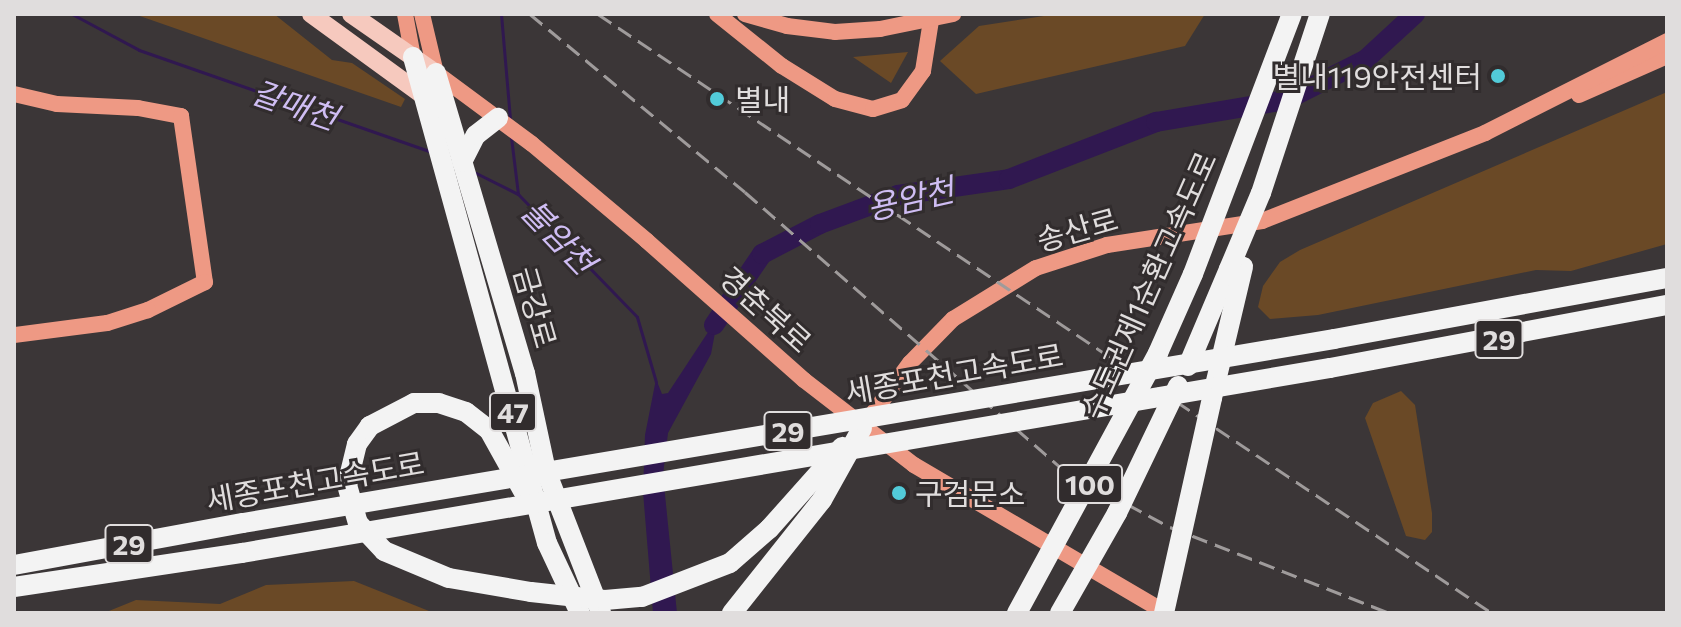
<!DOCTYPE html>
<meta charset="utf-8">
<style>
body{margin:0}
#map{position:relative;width:1681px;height:627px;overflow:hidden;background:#3b3637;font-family:Commissioner,"Noto Sans KR",sans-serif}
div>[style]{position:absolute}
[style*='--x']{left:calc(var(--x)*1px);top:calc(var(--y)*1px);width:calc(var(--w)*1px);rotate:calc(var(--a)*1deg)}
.green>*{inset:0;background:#6a4926}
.water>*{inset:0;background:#301850}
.stream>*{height:3px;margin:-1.5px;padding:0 1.5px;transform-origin:1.5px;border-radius:1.5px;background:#301850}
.river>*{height:20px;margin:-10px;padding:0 10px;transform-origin:10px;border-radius:10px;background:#301850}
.secondary>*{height:16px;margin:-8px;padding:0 8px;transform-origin:8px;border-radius:8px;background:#ee9984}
.primary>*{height:18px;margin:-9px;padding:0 9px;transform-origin:9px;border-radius:9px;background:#f6c9be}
.highway>*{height:20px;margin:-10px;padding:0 10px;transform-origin:10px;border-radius:10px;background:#f3f3f3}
.rail>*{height:3px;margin-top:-1.5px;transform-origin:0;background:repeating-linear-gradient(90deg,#9f9b9b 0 16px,transparent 0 24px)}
.secondary-bridge>*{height:16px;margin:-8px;padding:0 8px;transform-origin:8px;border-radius:8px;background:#ee9984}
.highway-bridge>*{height:20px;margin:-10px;padding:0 10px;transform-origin:10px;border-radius:10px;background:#f3f3f3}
.dots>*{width:22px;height:22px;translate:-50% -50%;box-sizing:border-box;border:4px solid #312c2d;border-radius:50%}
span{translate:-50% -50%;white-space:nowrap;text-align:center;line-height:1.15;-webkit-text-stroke:6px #312c2d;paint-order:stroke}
.shield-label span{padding:2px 6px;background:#312c2d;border:2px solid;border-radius:6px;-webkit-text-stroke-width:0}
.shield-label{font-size:28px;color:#e0dddd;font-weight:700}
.poi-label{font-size:30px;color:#e0dddd}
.right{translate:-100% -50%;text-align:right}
.left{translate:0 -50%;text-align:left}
.street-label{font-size:30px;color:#e0dddd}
.water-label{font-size:32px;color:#cfbdf3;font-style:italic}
.frame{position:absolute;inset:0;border:16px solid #e0dddd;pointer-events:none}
</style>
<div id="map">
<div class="green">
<div style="clip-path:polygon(134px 14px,274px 14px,332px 60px,352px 63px,405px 99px,401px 107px)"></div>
<div style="clip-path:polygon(1057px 14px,1205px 14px,1185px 46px,976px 94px,940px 61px,979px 26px)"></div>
<div style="clip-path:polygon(908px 52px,891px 83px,853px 57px)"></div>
<div style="clip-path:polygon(1667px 92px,1667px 244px,1571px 271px,1536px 270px,1318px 315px,1270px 319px,1258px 307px,1263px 286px,1280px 262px,1300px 250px)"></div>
<div style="clip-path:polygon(1401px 391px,1415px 405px,1432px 513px,1432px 532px,1425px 540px,1406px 536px,1365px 418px,1373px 403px)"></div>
<div style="clip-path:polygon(354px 581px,434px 613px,104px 613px,136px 600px,220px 604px,266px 585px)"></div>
</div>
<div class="water">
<div style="clip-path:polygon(718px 317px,711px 354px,668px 433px,663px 475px,677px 613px,653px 613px,643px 492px,645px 435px,656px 379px,662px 394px,668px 393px)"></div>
</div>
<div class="stream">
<div style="--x:72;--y:14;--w:76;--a:28.2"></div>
<div style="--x:139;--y:50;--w:307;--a:19.2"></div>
<div style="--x:501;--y:14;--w:104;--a:85.1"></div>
<div style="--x:511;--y:137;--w:57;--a:83"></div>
<div style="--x:518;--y:194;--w:171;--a:45.9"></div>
<div style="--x:637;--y:317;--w:68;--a:73.7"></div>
<div style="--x:476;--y:173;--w:47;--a:26.6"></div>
</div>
<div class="river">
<div style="--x:714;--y:325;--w:86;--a:-55.9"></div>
<div style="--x:762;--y:254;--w:65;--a:-27.3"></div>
<div style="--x:820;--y:224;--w:83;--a:-20.4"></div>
<div style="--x:898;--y:195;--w:112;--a:-8.2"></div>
<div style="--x:1009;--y:179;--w:158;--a:-21.2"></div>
<div style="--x:1156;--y:122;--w:132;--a:-9.6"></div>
<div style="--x:1286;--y:100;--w:89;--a:-26.9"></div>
<div style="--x:1365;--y:60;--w:68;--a:-42.6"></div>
</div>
<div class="secondary">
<div style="--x:405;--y:14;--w:44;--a:79.5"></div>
<div style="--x:422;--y:14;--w:61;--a:76.7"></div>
<div style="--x:436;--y:73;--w:119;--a:36.5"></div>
<div style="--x:532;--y:144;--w:150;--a:40.1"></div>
<div style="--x:717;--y:14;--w:83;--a:38.7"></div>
<div style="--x:782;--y:66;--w:62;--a:31.9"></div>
<div style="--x:835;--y:99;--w:39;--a:15"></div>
<div style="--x:873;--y:109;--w:30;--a:-17"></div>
<div style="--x:902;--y:100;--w:36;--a:-54"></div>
<div style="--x:923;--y:71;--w:58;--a:-81"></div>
<div style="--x:745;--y:14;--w:44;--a:15.9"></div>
<div style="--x:787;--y:26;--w:48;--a:7.1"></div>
<div style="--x:835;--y:32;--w:45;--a:-3.8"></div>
<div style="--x:880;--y:29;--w:75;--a:-11.6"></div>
<div style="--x:14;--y:94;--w:44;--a:13.1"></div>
<div style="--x:57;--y:104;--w:81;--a:2.8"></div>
<div style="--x:138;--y:108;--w:44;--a:10.5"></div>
<div style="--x:181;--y:116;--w:168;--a:81.8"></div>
<div style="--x:205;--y:282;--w:64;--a:153.8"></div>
<div style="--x:148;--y:310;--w:43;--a:162.4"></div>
<div style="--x:107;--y:323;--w:94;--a:172.6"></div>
<div style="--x:1579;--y:95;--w:96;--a:-23.9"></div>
<div style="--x:804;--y:380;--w:139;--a:37.7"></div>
<div style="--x:914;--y:465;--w:292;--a:30.4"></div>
<div style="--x:868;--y:420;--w:71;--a:-53.6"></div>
<div style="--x:910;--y:363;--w:62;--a:-45.7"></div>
<div style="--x:953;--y:319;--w:97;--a:-31.6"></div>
<div style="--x:1036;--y:268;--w:75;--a:-17.9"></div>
<div style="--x:1107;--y:245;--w:157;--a:-8.8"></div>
<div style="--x:1262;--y:221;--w:240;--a:-21.5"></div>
<div style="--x:1485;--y:133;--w:204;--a:-26.8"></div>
</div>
<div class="primary">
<div style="--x:311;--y:14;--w:136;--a:36"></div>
<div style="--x:351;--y:14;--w:103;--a:34.8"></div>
</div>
<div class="highway">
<div style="--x:413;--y:57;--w:504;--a:74.59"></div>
<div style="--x:547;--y:543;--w:77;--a:64.8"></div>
<div style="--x:436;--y:73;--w:313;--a:73.5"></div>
<div style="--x:525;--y:373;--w:100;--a:77.9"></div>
<div style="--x:546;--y:471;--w:152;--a:68.8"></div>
<div style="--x:462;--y:162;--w:30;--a:-63"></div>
<div style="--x:476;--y:135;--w:28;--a:-38"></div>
<div style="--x:1261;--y:193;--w:188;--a:-71.8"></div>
<div style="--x:1334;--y:339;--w:339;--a:-10.4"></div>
<div style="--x:1158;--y:353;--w:86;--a:-66.1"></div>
<div style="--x:1188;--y:366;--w:105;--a:-67.1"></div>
<div style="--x:1330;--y:368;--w:343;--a:-10.6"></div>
<div style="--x:1212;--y:398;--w:135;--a:-76.7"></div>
<div style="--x:523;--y:491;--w:70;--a:-119.1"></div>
<div style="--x:489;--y:430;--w:29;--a:-142"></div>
<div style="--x:466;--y:412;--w:28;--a:-162"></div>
<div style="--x:439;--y:403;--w:25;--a:180"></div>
<div style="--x:414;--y:403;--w:50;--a:152.4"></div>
<div style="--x:370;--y:426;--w:22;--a:126"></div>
<div style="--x:357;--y:444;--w:42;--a:103.7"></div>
<div style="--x:347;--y:485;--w:40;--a:74"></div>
<div style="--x:358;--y:523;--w:38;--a:47"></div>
<div style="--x:384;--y:551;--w:70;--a:22.6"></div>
<div style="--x:449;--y:578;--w:83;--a:9.7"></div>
<div style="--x:769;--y:529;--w:110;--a:-48.3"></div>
<div style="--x:14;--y:565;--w:233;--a:-10.4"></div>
<div style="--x:14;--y:587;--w:231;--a:-8.5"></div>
<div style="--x:732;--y:613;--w:144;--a:-51.5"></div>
<div style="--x:822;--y:500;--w:82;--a:-60.9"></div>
</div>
<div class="rail">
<div style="--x:530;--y:14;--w:279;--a:39.6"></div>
<div style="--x:745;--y:192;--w:423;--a:41.1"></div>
<div style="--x:1064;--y:470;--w:120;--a:28.3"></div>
<div style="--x:1170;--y:527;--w:235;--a:21.4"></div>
<div style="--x:598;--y:14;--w:1076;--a:33.82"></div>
</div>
<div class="secondary-bridge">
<div style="--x:647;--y:241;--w:210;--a:41.5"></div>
</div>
<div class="highway-bridge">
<div style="--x:1229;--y:269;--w:82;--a:-67.2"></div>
<div style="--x:1193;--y:274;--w:278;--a:-69.2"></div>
<div style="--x:243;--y:523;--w:1106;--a:-9.57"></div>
<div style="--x:242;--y:553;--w:1104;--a:-9.65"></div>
<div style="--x:531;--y:592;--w:74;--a:6.2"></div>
<div style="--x:605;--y:600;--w:37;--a:-5"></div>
<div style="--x:642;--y:597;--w:94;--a:-21.1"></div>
<div style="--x:730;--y:563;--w:52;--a:-41.1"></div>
<div style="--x:1017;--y:613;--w:296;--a:-61.5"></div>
<div style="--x:1060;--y:613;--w:115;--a:-60.3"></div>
<div style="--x:1117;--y:513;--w:141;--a:-64.3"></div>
<div style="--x:1164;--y:613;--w:220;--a:-77.4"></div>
</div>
<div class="dots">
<div style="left:1498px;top:76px;background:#52cbd9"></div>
<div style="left:717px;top:99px;background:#52cbd9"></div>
<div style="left:899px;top:493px;background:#52cbd9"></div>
</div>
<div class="shield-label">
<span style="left:1499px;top:339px">29</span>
<span style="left:513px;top:412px">47</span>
<span style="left:788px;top:431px">29</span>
<span style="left:1090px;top:484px">100</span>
<span style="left:129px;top:544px">29</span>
</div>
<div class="poi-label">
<span class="right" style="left:1482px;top:76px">별내119안전센터</span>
<span class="left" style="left:735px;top:99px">별내</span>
<span class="left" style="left:915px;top:493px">구검문소</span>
</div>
<div class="street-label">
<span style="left:1077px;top:229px;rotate:-16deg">송산로</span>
<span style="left:1148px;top:285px;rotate:-66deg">수도권제1순환고속도로</span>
<span style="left:536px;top:307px;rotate:74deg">금강로</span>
<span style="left:766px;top:309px;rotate:42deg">경춘북로</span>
<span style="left:954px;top:373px;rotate:-10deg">세종포천고속도로</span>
<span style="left:315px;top:481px;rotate:-10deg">세종포천고속도로</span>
</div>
<div class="water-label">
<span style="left:295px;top:104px;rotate:19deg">갈매천</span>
<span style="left:910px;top:198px;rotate:-13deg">용암천</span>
<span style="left:559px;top:236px;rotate:46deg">불암천</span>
</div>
<div class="frame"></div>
</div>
